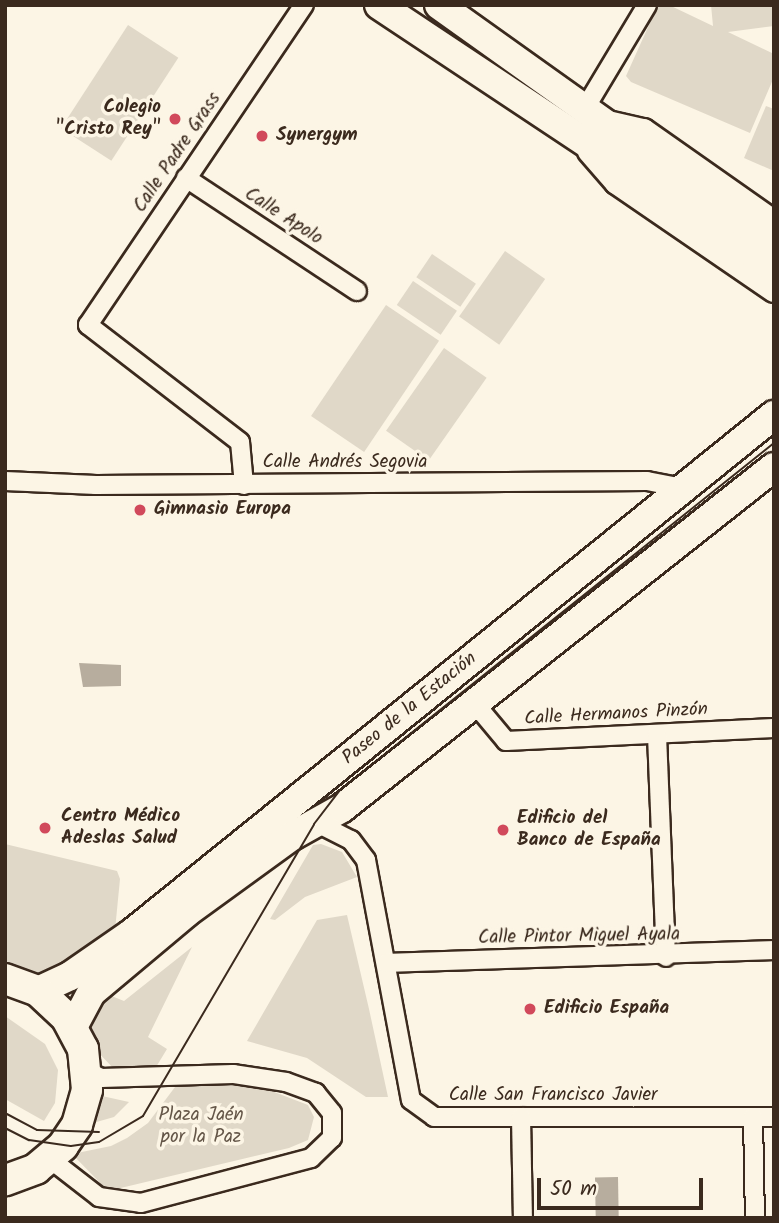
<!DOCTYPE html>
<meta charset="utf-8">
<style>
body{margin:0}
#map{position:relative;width:779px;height:1223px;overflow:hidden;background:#fcf5e5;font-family:Kalam,sans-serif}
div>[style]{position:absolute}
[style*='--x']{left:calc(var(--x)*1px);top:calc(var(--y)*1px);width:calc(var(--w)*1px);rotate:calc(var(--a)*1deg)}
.green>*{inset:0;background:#e0d8c8;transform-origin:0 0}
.water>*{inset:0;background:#b7ad9e;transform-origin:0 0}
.roads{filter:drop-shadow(2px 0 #3b2a1e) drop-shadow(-2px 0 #3b2a1e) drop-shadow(0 2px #3b2a1e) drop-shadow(0 -2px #3b2a1e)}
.minor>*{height:18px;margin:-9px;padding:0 9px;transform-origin:9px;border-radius:9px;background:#fcf5e5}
.tertiary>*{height:23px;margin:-11.5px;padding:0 11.5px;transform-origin:11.5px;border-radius:11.5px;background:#fcf5e5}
.primary>*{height:28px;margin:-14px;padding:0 14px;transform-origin:14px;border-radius:14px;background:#fcf5e5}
.trunk>*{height:30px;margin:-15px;padding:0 15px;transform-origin:15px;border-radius:15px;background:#fcf5e5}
.tram>*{height:2px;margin:-1px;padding:0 1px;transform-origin:1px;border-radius:1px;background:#3b2a1e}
.dots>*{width:19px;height:19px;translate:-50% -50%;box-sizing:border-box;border:4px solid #fcf5e5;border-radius:50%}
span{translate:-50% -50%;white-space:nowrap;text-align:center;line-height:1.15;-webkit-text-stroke:7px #fcf5e5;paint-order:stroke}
.poi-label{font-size:19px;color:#3b2a1e;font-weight:700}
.right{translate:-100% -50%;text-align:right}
.left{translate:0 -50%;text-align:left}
.street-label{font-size:19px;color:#3b2a1e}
.park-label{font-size:19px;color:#645648}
.frame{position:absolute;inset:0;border:7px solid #3b2a1e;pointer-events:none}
.scale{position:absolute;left:537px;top:1178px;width:166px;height:32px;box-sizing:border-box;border:4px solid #3b2a1e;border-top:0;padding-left:9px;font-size:21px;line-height:24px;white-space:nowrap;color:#3b2a1e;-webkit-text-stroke:5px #fcf5e5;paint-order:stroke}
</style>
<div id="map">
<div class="green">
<div style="clip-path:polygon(658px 5px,669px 5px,713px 26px,711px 5px,774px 5px,774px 26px,728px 32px,774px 54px,774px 77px,750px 133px,631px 82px,626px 76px)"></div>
<div style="left:128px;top:25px;width:60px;height:123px;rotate:33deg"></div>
<div style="clip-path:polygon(766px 106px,774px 109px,774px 171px,744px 158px)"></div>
<div style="left:505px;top:251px;width:49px;height:80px;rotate:35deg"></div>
<div style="left:432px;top:254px;width:53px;height:28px;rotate:34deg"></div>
<div style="left:413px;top:281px;width:53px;height:29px;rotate:34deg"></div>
<div style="left:386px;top:305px;width:64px;height:134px;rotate:34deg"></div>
<div style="left:444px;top:348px;width:52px;height:101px;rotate:35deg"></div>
<div style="clip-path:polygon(5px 844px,117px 871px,120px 879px,115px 930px,70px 966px,29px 978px,11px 967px,5px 962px)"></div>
<div style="clip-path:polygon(321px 844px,342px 852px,357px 877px,305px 897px,275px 920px,270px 919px,313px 845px)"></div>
<div style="clip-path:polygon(347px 915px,369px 1009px,388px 1097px,366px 1097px,307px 1058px,247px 1041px,317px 920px)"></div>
<div style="clip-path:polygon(192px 947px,148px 1037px,167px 1049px,150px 1077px,115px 1070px,94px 1048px,89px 1029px,99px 1005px,109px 995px,124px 1001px)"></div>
<div style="clip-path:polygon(5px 1016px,45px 1044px,58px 1070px,55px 1103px,44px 1121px,5px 1099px)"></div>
<div style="clip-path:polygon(227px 1083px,256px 1085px,308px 1105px,314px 1117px,308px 1140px,289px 1148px,108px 1191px,72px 1154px,111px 1146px,127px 1138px,148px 1123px,175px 1087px)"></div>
<div style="clip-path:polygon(102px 1096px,129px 1102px,114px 1117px,93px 1123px)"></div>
</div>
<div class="water">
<div style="clip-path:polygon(79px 663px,121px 665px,121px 686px,83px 687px)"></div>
<div style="left:618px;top:1177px;width:41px;height:23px;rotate:89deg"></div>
</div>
<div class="roads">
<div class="minor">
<div style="--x:584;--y:110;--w:122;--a:-59"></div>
<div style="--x:186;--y:178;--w:205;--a:33.5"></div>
<div style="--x:5;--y:481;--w:91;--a:2.5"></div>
<div style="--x:96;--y:485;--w:551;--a:-0.42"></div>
<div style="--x:647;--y:481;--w:37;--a:11"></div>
<div style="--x:244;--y:485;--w:43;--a:-95.3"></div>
<div style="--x:240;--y:442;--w:192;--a:-142.4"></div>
<div style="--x:88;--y:325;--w:386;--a:-56"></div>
<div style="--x:476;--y:705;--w:47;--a:50.2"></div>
<div style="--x:506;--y:741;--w:268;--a:-2.8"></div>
<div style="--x:657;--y:735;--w:222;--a:87.7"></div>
<div style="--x:319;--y:824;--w:36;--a:27"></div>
<div style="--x:351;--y:840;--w:25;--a:53"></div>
<div style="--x:366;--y:860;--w:244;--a:79.4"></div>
<div style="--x:411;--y:1100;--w:29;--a:36"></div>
<div style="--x:434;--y:1117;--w:340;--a:0"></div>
<div style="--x:386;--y:963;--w:388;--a:-1.9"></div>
<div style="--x:521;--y:1117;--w:101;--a:88.9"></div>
<div style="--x:753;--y:1117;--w:101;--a:88.9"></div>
<div style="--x:50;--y:1159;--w:62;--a:37.8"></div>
<div style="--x:99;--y:1197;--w:42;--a:8.1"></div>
<div style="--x:141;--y:1203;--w:176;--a:-14.8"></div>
<div style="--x:311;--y:1158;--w:29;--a:-44"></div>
<div style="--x:332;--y:1138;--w:25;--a:-90"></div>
<div style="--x:332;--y:1113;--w:26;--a:-129"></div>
<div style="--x:316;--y:1093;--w:32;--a:-160"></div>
<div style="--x:286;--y:1082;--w:54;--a:-171.4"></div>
<div style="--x:233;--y:1074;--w:132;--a:178.3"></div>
<div style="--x:101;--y:1078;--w:16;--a:-153"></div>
</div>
<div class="tertiary">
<div style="--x:607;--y:122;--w:37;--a:13"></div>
<div style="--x:643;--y:130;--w:160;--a:35.1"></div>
<div style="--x:589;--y:151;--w:41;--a:48.9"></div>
<div style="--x:616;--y:182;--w:191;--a:34.4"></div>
</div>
<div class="primary">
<div style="--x:379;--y:5;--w:474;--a:33.6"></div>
<div style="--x:439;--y:5;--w:412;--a:35.5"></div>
<div style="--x:38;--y:991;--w:35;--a:-25"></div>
<div style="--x:70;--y:976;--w:75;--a:-34.7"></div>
<div style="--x:132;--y:933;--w:825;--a:-38.9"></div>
<div style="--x:73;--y:1027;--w:40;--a:-62"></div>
<div style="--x:92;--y:992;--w:123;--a:-40"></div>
<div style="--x:186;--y:913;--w:131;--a:-36"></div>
<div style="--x:292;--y:836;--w:57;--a:-29.2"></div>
<div style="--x:342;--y:808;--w:550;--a:-38.29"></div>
</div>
<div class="trunk">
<div style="--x:5;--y:979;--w:35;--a:20"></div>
<div style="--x:38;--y:991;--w:38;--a:43"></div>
<div style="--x:66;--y:1017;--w:36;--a:62"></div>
<div style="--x:83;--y:1049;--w:41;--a:84.4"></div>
<div style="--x:87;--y:1090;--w:36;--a:106"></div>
<div style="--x:77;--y:1125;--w:25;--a:124"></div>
<div style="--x:63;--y:1146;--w:35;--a:140"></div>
<div style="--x:36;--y:1169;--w:33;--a:160"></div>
</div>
</div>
<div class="tram">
<div style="--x:5;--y:1113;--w:36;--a:28"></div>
<div style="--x:37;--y:1130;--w:62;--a:1.8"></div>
<div style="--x:5;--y:1128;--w:27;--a:27"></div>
<div style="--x:29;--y:1140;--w:42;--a:8.1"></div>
<div style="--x:71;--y:1146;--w:28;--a:-8"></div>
<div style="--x:99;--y:1142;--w:51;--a:-30.6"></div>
<div style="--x:143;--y:1116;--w:338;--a:-59.6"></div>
<div style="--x:314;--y:824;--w:43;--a:-52.6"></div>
<div style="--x:340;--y:790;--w:556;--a:-38.64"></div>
</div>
<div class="dots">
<div style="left:175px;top:119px;background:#d1495b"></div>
<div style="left:262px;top:136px;background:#d1495b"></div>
<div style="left:140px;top:510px;background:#d1495b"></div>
<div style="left:45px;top:828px;background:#d1495b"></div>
<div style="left:503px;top:830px;background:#d1495b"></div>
<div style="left:530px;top:1009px;background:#d1495b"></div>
</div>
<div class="poi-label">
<span class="right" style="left:161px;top:119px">Colegio<br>"Cristo Rey"</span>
<span class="left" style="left:276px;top:136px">Synergym</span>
<span class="left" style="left:154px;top:510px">Gimnasio Europa</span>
<span class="left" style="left:61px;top:828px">Centro Médico<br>Adeslas Salud</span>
<span class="left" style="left:517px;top:830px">Edificio del<br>Banco de España</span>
<span class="left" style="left:544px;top:1009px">Edificio España</span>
</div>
<div class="street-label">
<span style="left:178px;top:153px;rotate:-56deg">Calle Padre Grass</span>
<span style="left:283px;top:217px;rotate:33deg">Calle Apolo</span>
<span style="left:345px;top:463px">Calle Andrés Segovia</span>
<span style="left:410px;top:709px;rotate:-39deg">Paseo de la Estación</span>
<span style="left:616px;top:715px;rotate:-3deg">Calle Hermanos Pinzón</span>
<span style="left:579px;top:937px;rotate:-1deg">Calle Pintor Miguel Ayala</span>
<span style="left:553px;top:1096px">Calle San Francisco Javier</span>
</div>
<div class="park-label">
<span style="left:201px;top:1127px">Plaza Jaén<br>por la Paz</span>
</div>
<div class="frame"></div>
<div class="scale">50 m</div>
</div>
